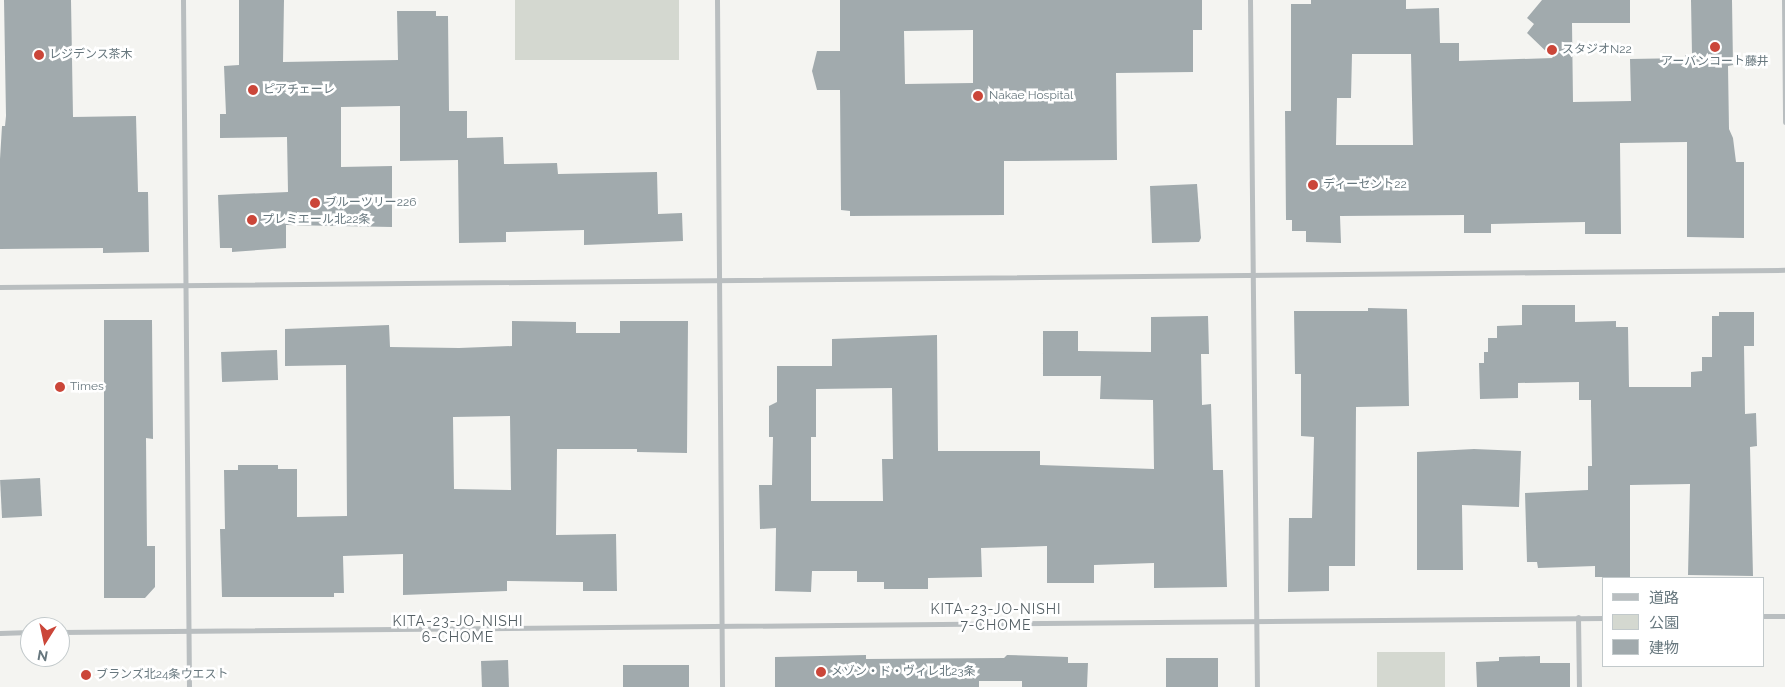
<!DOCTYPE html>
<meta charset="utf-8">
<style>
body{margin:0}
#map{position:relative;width:1785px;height:687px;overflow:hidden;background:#f4f4f1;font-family:Raleway,"Noto Sans JP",sans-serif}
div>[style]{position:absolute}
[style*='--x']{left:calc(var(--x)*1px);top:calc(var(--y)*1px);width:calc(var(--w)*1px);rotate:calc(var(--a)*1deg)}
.green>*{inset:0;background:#d4d8d0;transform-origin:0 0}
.building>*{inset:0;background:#a1aaad;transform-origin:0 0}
.street>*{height:5px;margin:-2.5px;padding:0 2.5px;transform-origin:2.5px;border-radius:2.5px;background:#b9bec0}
.dots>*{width:14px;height:14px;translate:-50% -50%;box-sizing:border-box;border:2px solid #fff;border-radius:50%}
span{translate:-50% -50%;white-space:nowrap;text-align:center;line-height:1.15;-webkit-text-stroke:5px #fff;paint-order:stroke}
.poi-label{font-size:12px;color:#67777e}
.left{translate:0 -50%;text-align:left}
.neighbourhood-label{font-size:14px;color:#545f64;letter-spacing:1px}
.legend{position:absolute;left:1602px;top:577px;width:162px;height:90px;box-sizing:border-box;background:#fff;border:1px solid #c2c9cb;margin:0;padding:6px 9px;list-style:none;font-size:15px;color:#67777e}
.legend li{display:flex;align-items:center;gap:10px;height:25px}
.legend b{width:25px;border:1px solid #c2c9cb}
.north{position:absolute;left:20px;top:617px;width:50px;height:50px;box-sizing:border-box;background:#fff;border:1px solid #c2c9cb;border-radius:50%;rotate:190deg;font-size:14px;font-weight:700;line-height:20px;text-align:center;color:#67777e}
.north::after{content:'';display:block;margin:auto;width:18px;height:22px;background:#cb4639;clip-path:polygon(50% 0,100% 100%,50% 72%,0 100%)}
</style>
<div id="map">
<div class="green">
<div style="left:515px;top:0;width:164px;height:60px"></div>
<div style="left:1377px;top:652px;width:68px;height:35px"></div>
</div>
<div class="building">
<div style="clip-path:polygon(4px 0,71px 0,73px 117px,136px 116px,138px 192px,148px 192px,149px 252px,103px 253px,103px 248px,0 249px,0 159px,2px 126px,5px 126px,6px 116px)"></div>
<div style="clip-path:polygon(239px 0,284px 0,283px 62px,398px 60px,397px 11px,436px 11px,436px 16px,448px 16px,449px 111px,467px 111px,467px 138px,503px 137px,504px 164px,557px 163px,558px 174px,657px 172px,658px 214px,682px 213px,683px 241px,584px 245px,584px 230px,506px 232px,506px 242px,459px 243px,458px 160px,400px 161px,400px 106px,341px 107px,341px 167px,392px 166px,392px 227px,286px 225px,286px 248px,232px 252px,232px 248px,220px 248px,218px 195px,288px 192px,287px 137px,220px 138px,220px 114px,226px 114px,224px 66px,239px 65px)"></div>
<div style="clip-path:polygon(evenodd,840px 0,1202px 0,1202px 30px,1193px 30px,1193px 72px,1116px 73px,1117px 160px,1004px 161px,1004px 215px,850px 216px,850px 211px,841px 210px,840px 90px,817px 90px,812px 71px,817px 51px,840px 51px,840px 0,973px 30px,973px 83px,905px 84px,904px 31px,973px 30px)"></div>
<div style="clip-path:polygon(evenodd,1311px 0,1406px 0,1406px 9px,1439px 8px,1440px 43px,1459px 43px,1459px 61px,1553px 58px,1527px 33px,1534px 24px,1527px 18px,1542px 0,1630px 0,1630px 23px,1572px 23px,1573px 102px,1631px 101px,1630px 59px,1686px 58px,1685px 55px,1692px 55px,1691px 0,1732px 0,1733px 65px,1728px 66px,1729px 129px,1733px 138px,1736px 162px,1744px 162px,1744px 238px,1687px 237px,1687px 142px,1620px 143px,1621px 234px,1585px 234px,1585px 222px,1491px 224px,1491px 233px,1464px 233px,1464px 215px,1340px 216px,1341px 243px,1306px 242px,1306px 231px,1292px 231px,1292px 220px,1286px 220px,1285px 111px,1291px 111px,1291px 4px,1311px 4px,1311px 0,1352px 54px,1411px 54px,1413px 145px,1336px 145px,1337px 98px,1351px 98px,1352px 54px)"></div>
<div style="clip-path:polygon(1197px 184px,1201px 238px,1199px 242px,1152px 243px,1150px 186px)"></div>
<div style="clip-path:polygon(1522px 305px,1575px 305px,1575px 322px,1616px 321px,1616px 327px,1628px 327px,1629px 387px,1691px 387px,1691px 372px,1702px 371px,1702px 357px,1712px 357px,1712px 316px,1719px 316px,1719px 312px,1754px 312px,1754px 346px,1744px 346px,1745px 414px,1756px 413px,1757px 446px,1750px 447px,1753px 576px,1688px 575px,1690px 484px,1630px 485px,1630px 577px,1595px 577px,1595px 566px,1538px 568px,1537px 562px,1527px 562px,1525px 493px,1588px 490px,1588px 466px,1592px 466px,1591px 405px,1591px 400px,1579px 400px,1579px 382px,1518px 383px,1518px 398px,1480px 399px,1479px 363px,1484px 363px,1484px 352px,1488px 352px,1488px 338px,1497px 338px,1497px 326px,1522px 325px)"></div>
<div style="clip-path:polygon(1368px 308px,1407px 309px,1409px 406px,1356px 407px,1355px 566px,1329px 566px,1329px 591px,1288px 592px,1289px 518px,1312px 518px,1314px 437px,1301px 436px,1301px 374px,1295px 374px,1294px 311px,1368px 311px)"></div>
<div style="clip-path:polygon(evenodd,1208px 316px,1209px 354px,1201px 354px,1202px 405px,1211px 404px,1213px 470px,1223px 470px,1227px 587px,1154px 588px,1154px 563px,1094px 565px,1094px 583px,1047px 583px,1047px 546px,981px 548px,982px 577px,928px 578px,928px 589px,884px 589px,884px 582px,857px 582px,857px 571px,812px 571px,811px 592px,775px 591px,776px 528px,760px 529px,759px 485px,772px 485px,773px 437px,769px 437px,769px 406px,777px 402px,777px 366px,832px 366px,832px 339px,937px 335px,938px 451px,1040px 451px,1040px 465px,1154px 469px,1153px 400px,1100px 399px,1101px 376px,1043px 376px,1043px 331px,1078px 331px,1078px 351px,1151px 352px,1151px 317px,1208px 316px,892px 388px,893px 459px,882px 459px,883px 501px,811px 501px,811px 437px,816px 437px,816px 389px,892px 388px)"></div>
<div style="clip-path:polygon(104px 320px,152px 320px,153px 439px,146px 438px,147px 546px,155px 546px,155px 587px,145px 598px,104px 598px)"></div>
<div style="clip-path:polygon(evenodd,512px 321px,576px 322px,576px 333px,620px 333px,620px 321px,688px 321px,687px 453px,637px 452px,637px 449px,557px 449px,556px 535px,616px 534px,617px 591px,583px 591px,583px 582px,507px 581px,507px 591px,403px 595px,403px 554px,343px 556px,344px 593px,334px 593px,334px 597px,222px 597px,220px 529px,225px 529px,224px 470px,238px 470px,238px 465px,278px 465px,278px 469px,297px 469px,297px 517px,347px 516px,346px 365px,285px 366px,285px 329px,389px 325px,390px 347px,459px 348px,512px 346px,512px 321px,510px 416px,511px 490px,454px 489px,453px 417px,510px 416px)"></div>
<div style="left:277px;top:350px;width:30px;height:56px;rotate:88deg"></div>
<div style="clip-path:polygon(1474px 449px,1521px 451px,1519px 507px,1462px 505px,1463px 570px,1417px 570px,1417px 452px)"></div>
<div style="left:40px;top:478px;width:38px;height:40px;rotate:87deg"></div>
<div style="clip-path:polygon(866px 655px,866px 659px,1004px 658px,1007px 655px,1068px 657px,1068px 663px,1088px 663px,1087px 687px,1022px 687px,1022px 681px,979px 681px,979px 687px,775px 687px,775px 657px)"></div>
<div style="clip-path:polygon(1540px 656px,1540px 663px,1570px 663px,1570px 687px,1477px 687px,1476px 662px,1499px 661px,1499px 657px)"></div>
<div style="left:1166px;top:658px;width:52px;height:29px"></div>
<div style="left:508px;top:660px;width:27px;height:27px;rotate:88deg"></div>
<div style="left:623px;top:665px;width:66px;height:22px"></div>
</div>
<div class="street">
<div style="--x:183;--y:0;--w:687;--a:89.5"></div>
<div style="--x:717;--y:0;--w:687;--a:89.58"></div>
<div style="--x:1250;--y:0;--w:687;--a:89.42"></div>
<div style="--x:1784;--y:0;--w:122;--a:89.5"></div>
<div style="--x:0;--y:287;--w:1785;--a:-0.55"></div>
<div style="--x:1764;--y:616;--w:21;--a:0"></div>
<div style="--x:1578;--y:617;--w:70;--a:89.2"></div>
<div style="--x:60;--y:632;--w:1544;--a:-0.52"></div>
<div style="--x:0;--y:633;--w:30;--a:-2"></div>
</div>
<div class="dots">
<div style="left:1715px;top:47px;background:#cb4639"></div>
<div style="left:1552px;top:50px;background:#cb4639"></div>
<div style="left:39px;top:55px;background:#cb4639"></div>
<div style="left:253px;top:90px;background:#cb4639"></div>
<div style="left:978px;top:96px;background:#cb4639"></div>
<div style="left:1313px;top:185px;background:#cb4639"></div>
<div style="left:315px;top:203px;background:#cb4639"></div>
<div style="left:252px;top:220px;background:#cb4639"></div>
<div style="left:60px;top:387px;background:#cb4639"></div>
<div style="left:821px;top:672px;background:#cb4639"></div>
<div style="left:86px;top:675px;background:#cb4639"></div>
</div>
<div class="poi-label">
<span class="left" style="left:1562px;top:50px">スタジオN22</span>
<span class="left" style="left:49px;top:55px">レジデンス茶木</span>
<span style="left:1715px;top:62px">アーバンコート藤井</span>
<span class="left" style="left:263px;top:90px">ピアチェーレ</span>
<span class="left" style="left:989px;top:96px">Nakae Hospital</span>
<span class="left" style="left:1323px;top:185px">ディーセント22</span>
<span class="left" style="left:325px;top:203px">ブルーツリー226</span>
<span class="left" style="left:262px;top:220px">プレミエール北22条</span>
<span class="left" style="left:70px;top:387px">Times</span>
<span class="left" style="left:831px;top:672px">メゾン・ド・ヴィレ北23条</span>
<span class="left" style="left:96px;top:675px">ブランズ北24条ウエスト</span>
</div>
<div class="neighbourhood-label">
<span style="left:996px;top:617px">KITA-23-JO-NISHI<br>7-CHOME</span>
<span style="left:458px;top:629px">KITA-23-JO-NISHI<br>6-CHOME</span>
</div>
<ul class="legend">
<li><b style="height:6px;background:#b9bec0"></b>道路</li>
<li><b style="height:14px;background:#d4d8d0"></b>公園</li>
<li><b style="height:14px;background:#a1aaad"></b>建物</li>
</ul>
<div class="north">N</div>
</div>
